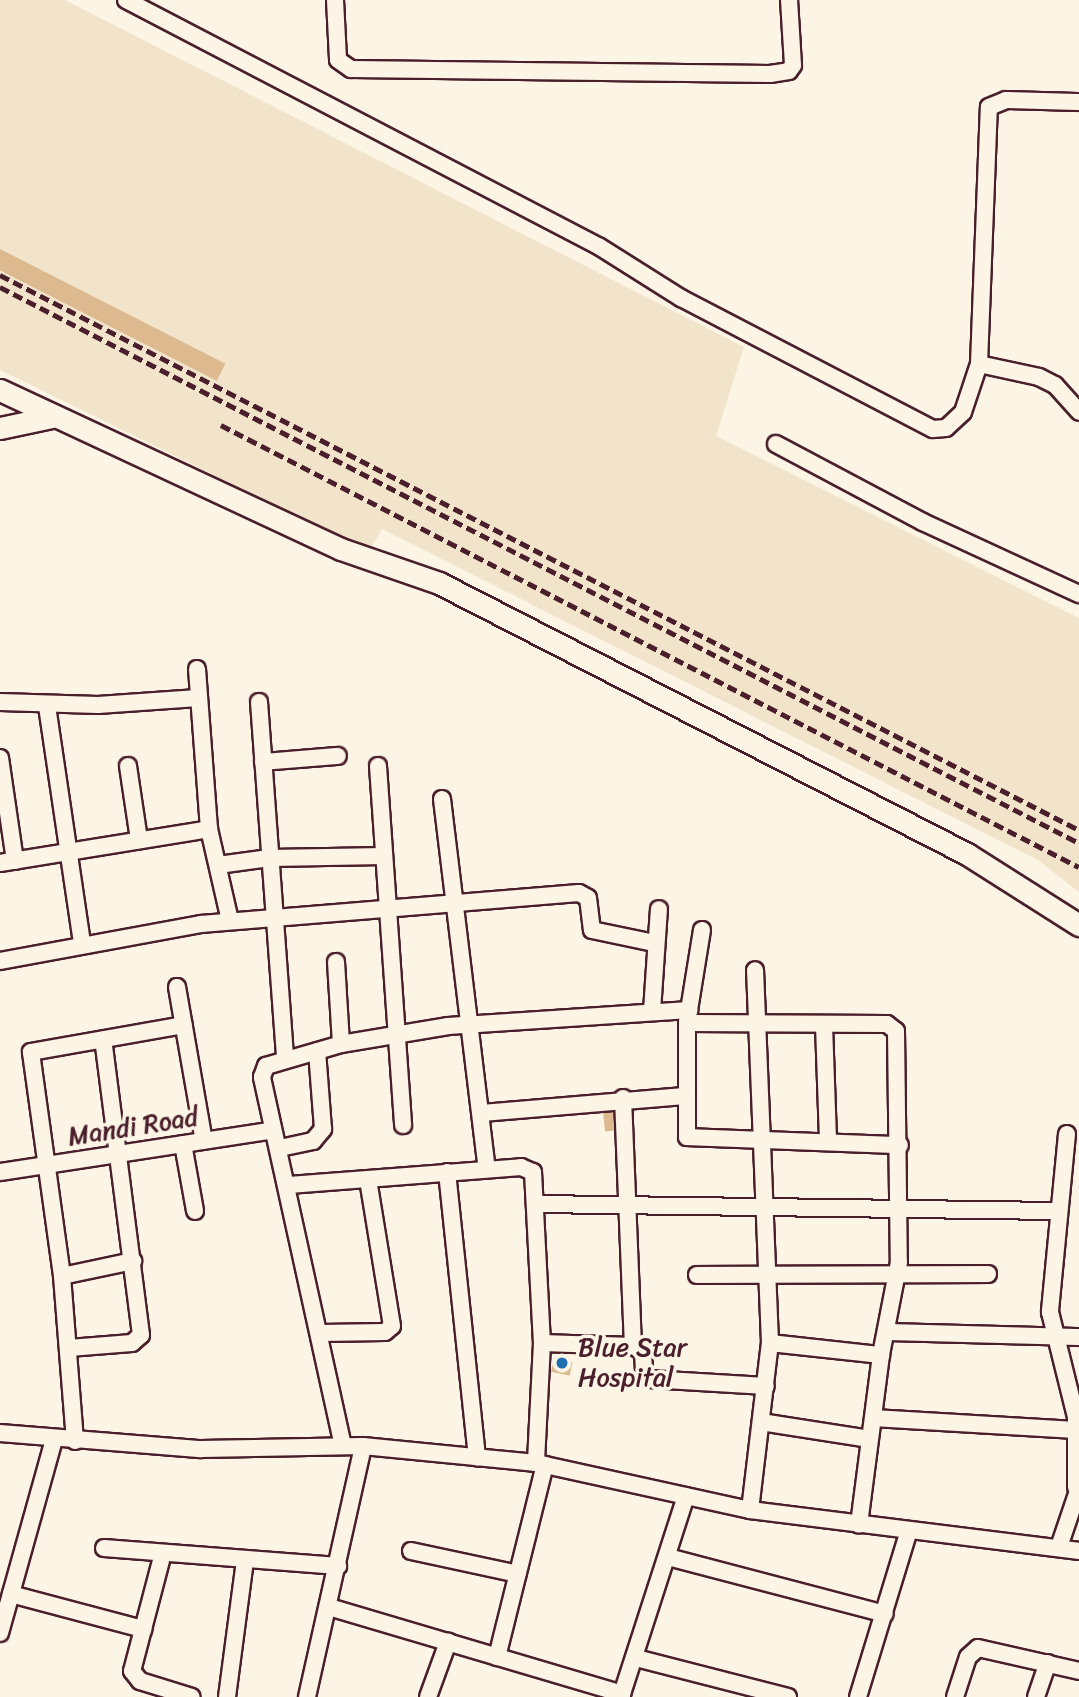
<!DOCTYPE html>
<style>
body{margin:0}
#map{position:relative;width:1079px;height:1697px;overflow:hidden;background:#fcf5e5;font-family:Sriracha,sans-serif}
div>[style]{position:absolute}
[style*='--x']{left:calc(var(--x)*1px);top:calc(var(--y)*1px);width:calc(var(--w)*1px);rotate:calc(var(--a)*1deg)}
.built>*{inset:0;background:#f2e3cb}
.building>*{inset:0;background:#dcb98e;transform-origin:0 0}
.roads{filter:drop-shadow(2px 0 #4a1f2b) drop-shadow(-2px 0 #4a1f2b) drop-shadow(0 2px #4a1f2b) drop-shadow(0 -2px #4a1f2b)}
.street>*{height:16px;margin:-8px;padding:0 8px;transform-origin:8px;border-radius:8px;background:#fcf5e5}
.secondary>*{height:21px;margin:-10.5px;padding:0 10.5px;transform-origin:10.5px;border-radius:10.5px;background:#fcf5e5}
.rail>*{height:4.5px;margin-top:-2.25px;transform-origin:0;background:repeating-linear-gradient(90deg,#4a1f2b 0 10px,transparent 0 15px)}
.dots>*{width:19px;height:19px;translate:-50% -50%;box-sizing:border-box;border:4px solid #fcf5e5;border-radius:50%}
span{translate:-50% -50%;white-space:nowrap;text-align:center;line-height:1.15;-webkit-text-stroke:7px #fcf5e5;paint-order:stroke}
.street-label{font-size:26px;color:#4a1f2b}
.poi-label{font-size:26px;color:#4a1f2b}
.left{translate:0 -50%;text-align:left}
</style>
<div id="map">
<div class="built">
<div style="clip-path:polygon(0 0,65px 0,744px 347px,716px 436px,1079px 618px,1079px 892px,1038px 860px,382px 529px,369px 551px,0 370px)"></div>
</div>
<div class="building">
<div style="left:0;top:249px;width:253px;height:19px;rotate:27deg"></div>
<div style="left:618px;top:1101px;width:29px;height:16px;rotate:84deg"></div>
<div style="left:554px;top:1358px;width:19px;height:14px;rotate:12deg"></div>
</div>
<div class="roads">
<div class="street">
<div style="--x:126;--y:0;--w:534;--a:27.52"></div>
<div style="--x:600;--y:247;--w:96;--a:32.2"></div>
<div style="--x:681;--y:298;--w:284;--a:27.5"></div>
<div style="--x:933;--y:429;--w:13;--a:-4"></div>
<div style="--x:946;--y:428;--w:23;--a:-43"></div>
<div style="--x:963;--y:412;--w:51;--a:-71.6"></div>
<div style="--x:979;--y:364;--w:257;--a:-87.8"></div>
<div style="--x:989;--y:107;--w:18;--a:-22"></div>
<div style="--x:1006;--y:100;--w:73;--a:1.6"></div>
<div style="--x:335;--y:0;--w:60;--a:87.1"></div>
<div style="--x:338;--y:60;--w:16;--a:35"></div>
<div style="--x:351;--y:69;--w:419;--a:0.7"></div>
<div style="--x:770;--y:74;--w:19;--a:-9"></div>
<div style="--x:789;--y:71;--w:7;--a:-56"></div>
<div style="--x:793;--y:65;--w:65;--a:-93.5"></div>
<div style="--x:979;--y:364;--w:61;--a:12.2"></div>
<div style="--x:1039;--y:377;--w:18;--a:27"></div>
<div style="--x:1055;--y:385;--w:36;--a:48"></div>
<div style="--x:776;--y:444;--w:166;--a:28"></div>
<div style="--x:923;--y:522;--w:172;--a:24.8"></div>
<div style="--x:197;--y:669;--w:160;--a:85.7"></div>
<div style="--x:209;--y:829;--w:94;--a:77.1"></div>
<div style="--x:0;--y:702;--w:98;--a:1.8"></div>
<div style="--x:98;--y:705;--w:100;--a:-4"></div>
<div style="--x:259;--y:702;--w:356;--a:85.8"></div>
<div style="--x:47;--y:706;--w:241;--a:81.6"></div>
<div style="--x:0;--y:758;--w:104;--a:81.7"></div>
<div style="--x:263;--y:762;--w:75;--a:-4.6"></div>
<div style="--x:128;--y:766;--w:75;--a:81.5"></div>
<div style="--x:378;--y:766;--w:360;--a:86"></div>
<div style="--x:442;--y:799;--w:373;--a:83.1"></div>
<div style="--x:0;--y:863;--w:212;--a:-9.2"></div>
<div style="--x:218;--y:865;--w:52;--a:-7.7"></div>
<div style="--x:270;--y:858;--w:114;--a:-1"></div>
<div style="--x:702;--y:930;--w:94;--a:99.2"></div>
<div style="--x:687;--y:1023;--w:114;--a:90"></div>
<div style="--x:687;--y:1137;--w:213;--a:2.2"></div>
<div style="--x:0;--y:961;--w:204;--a:-10.4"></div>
<div style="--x:201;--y:924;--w:379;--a:-4.7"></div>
<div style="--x:579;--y:893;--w:10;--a:29"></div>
<div style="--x:588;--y:898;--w:32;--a:83"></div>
<div style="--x:592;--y:930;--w:63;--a:11.8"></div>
<div style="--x:336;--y:962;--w:82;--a:86.5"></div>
<div style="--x:177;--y:987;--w:156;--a:80.1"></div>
<div style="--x:652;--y:1011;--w:102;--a:-86.1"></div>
<div style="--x:687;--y:1023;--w:200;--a:0.3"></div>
<div style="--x:887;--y:1024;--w:11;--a:38"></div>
<div style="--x:896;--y:1031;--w:231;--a:89.3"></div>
<div style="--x:899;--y:1262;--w:95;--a:101"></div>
<div style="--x:881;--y:1355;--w:171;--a:97.4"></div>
<div style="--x:824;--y:1025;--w:115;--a:88"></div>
<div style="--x:623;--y:1098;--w:248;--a:87.7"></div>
<div style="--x:481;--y:1113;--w:205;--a:-4.8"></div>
<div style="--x:1067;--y:1134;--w:179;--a:95.5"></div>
<div style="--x:1050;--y:1312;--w:108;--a:76.1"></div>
<div style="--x:1076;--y:1417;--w:70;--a:90"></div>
<div style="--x:183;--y:1144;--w:68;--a:79.8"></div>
<div style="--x:280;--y:1148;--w:34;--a:-12"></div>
<div style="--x:313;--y:1141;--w:16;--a:-50"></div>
<div style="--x:323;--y:1129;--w:78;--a:-94.4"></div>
<div style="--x:0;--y:1172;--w:276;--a:-8.7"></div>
<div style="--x:447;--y:1172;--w:287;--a:84"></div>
<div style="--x:289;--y:1185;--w:233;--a:-4.4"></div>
<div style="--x:521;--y:1167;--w:13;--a:23"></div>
<div style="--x:533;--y:1172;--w:171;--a:87"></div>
<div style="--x:542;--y:1343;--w:120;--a:92.9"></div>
<div style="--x:536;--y:1204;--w:522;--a:0.77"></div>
<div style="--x:697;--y:1275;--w:291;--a:-0.2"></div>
<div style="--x:62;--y:1276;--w:73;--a:-11.9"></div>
<div style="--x:887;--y:1332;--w:192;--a:1.5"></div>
<div style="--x:321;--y:1333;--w:64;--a:-0.9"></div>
<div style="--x:385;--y:1332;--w:9;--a:-41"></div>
<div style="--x:392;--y:1326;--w:149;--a:-99.3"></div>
<div style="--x:542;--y:1343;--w:91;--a:1.9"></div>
<div style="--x:633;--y:1346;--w:12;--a:31"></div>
<div style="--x:643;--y:1352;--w:22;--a:87"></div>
<div style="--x:644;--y:1374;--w:7;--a:45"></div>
<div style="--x:649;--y:1379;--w:117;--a:3.4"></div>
<div style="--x:770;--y:1343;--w:112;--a:6.2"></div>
<div style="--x:69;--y:1348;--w:63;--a:-4.5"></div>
<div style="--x:132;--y:1343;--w:12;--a:-42"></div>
<div style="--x:141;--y:1335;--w:298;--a:-97.3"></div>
<div style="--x:873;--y:1418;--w:203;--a:3.4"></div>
<div style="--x:761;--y:1422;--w:110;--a:8.9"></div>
<div style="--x:0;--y:1433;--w:202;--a:4.6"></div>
<div style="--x:201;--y:1449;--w:162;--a:-1.1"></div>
<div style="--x:363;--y:1446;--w:174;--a:5.6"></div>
<div style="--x:536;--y:1463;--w:219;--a:12.4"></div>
<div style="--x:750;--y:1510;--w:332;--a:7.1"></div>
<div style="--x:75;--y:1441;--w:166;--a:-94.5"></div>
<div style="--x:62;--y:1276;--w:226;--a:-97.9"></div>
<div style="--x:31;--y:1052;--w:155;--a:-10"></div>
<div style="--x:343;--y:1446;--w:378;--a:-102.4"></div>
<div style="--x:262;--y:1077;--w:12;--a:-70"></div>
<div style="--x:266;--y:1066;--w:78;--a:-16.3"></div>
<div style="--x:341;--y:1044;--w:109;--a:-9.5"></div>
<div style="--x:448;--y:1026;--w:242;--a:-3.8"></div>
<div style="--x:750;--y:1510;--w:168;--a:-83.2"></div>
<div style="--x:770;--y:1343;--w:373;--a:-92.3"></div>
<div style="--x:1059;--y:1547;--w:62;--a:-71.3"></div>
<div style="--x:104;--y:1548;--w:235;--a:4.4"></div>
<div style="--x:411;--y:1551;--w:109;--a:12.1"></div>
<div style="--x:163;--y:1553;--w:122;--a:104.7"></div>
<div style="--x:132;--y:1671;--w:13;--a:51"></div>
<div style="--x:140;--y:1681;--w:54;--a:17.1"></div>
<div style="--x:668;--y:1557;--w:224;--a:14.7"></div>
<div style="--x:11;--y:1594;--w:137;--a:14.9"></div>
<div style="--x:329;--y:1607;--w:306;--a:16.5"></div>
<div style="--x:0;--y:1633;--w:201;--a:-74.4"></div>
<div style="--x:497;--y:1657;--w:198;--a:-76"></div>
<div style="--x:636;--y:1658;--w:157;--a:14.4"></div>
<div style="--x:227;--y:1697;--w:138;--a:-82.5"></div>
<div style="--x:307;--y:1697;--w:257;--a:-77.4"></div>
<div style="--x:428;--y:1697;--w:59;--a:-70"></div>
<div style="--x:621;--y:1697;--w:211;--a:-72.1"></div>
<div style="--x:858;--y:1697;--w:171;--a:-73"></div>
<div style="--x:955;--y:1697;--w:42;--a:-72"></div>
<div style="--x:968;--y:1657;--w:13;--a:-42"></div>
<div style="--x:978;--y:1648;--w:104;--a:12.8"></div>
<div style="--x:1036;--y:1697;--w:36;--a:-71"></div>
</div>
<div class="secondary">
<div style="--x:0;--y:390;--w:376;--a:25"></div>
<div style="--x:341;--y:549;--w:104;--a:19.1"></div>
<div style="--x:439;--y:583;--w:593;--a:27.17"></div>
<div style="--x:967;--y:854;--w:133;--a:32.4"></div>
<div style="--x:0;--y:428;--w:53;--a:-11.9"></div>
</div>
</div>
<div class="rail">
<div style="--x:0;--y:275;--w:1213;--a:27.22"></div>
<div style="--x:0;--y:287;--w:1214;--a:27.26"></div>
<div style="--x:221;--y:425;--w:965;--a:27.26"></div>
</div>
<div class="dots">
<div style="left:562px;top:1363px;background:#1f6fb2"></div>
</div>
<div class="street-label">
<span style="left:133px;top:1127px;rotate:-9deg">Mandi Road</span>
</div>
<div class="poi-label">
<span class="left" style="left:578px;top:1363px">Blue Star<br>Hospital</span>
</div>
</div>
